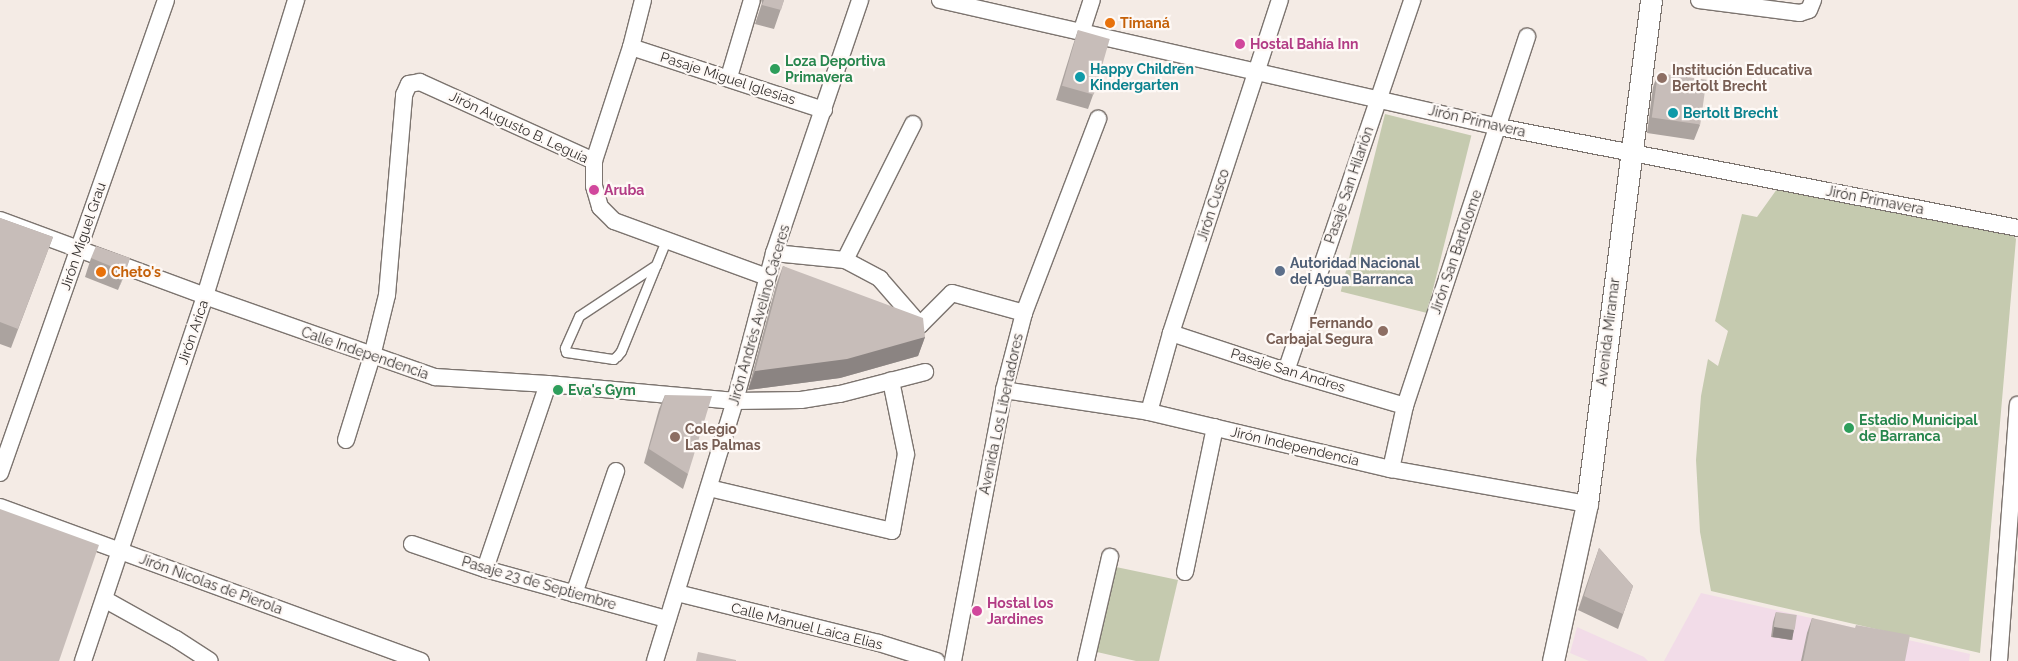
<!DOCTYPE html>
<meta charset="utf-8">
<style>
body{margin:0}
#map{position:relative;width:2018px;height:661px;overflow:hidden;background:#f4ebe5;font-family:Raleway,sans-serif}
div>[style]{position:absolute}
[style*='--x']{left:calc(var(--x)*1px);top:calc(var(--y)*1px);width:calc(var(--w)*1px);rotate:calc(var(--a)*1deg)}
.education>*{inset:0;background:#f2dce8}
.green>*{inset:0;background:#c5caaf;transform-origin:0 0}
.roads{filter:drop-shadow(1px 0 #7c746f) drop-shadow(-1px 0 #7c746f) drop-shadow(0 1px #7c746f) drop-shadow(0 -1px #7c746f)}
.service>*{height:9px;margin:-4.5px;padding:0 4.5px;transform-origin:4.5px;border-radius:4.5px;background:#fff}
.minor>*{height:16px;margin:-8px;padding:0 8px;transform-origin:8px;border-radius:8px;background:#fff}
.tertiary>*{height:21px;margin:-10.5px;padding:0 10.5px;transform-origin:10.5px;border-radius:10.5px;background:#fff}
.wall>*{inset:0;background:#aba39f}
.shaded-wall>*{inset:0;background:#8b8482;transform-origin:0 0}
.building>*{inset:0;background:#c7bdb9;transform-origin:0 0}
.dots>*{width:14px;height:14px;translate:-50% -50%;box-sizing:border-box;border:2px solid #fef9f6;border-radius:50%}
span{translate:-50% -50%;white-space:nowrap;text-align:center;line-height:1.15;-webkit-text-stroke:4.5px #fef9f6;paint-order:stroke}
.food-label{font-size:14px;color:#c56008;font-weight:700}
.left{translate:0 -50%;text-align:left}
.hotel-label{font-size:14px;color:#b23c85;font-weight:700}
.leisure-label{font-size:14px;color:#27864d;font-weight:700}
.culture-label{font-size:14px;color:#0d838f;font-weight:700}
.education-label{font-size:14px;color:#785e54;font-weight:700}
.right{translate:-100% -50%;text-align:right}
.street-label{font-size:14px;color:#35312f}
.service-label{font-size:14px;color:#4e5e75;font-weight:700}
</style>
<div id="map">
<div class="education">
<div style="clip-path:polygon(1701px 593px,1970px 654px,1969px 661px,1664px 661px)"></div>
<div style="clip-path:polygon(1577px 627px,1644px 657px,1648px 661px,1589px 661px,1570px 653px)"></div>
</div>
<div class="green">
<div style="left:1385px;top:114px;width:89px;height:183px;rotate:14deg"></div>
<div style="clip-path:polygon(1777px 189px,2006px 227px,2016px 239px,1980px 653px,1711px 591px,1700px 532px,1696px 460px,1701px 396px,1708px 359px,1718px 366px,1728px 331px,1715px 321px,1742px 214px,1757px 217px)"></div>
<div style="clip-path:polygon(1116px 567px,1178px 580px,1159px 661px,1136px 661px,1097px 652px)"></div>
</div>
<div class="roads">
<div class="service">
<div style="--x:656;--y:265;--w:92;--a:146.5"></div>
<div style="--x:579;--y:316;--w:35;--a:114"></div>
<div style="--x:565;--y:348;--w:4;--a:76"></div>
<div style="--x:566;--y:352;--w:48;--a:8.5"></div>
<div style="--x:613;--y:359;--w:5;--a:-37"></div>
<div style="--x:617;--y:356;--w:6;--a:-51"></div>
<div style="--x:621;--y:351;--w:93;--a:-67.9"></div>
<div style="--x:656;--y:265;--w:27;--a:-68"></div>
</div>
<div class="minor">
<div style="--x:643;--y:0;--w:49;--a:104.3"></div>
<div style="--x:631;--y:47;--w:120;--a:108"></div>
<div style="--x:594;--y:161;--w:25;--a:90"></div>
<div style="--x:594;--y:186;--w:22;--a:74"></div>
<div style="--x:600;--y:207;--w:20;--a:45"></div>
<div style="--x:614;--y:221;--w:163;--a:20.1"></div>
<div style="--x:940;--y:0;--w:573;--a:12.8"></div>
<div style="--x:1499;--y:127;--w:529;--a:11.01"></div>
<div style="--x:1699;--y:0;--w:102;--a:7.3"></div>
<div style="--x:1800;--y:13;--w:9;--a:-18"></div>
<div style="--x:1809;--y:10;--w:11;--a:-68"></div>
<div style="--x:1081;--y:33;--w:35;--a:-72"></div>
<div style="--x:631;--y:47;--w:203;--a:18.1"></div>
<div style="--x:729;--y:77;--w:80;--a:-73.4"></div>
<div style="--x:0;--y:220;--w:219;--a:20.3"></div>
<div style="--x:205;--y:296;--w:244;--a:19.4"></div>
<div style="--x:435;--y:377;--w:113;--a:3.5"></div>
<div style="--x:548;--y:384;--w:188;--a:5.2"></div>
<div style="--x:735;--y:401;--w:66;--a:-0.9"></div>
<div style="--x:801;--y:400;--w:39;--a:-9"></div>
<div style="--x:840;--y:394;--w:88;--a:-14.5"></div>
<div style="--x:774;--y:253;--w:71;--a:5.6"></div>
<div style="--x:845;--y:260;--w:40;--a:28"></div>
<div style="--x:880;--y:279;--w:61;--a:49"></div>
<div style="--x:920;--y:325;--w:45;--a:-45"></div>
<div style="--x:952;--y:293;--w:75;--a:15.5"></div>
<div style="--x:845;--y:260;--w:152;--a:-63.4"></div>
<div style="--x:1171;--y:333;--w:121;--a:18.3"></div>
<div style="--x:1286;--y:371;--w:124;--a:16.4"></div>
<div style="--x:1286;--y:371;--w:392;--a:-71.2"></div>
<div style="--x:1004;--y:390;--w:147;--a:8.6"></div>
<div style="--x:1149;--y:412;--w:249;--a:13.3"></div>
<div style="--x:1391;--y:469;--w:199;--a:10.1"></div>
<div style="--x:1149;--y:412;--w:82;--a:-74.4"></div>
<div style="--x:1171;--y:333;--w:350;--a:-71.9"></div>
<div style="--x:346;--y:440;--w:88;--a:-72.8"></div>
<div style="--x:372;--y:356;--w:63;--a:-76.2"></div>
<div style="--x:387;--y:295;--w:201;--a:-85.1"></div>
<div style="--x:404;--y:95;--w:12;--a:-66"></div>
<div style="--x:409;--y:84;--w:11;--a:-10"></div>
<div style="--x:420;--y:82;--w:191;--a:24.4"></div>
<div style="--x:1391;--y:469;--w:65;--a:-77.5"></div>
<div style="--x:1405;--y:406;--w:389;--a:-71.7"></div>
<div style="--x:0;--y:473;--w:501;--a:-70.66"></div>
<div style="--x:709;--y:488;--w:188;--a:13.2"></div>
<div style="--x:892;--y:531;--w:78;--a:-79.7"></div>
<div style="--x:906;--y:454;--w:75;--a:-101.6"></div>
<div style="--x:0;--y:507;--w:448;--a:20.1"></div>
<div style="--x:412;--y:544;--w:77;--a:18.9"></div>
<div style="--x:485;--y:569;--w:189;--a:15.4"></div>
<div style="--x:485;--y:569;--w:195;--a:-71.2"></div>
<div style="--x:1185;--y:572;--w:148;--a:-78.3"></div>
<div style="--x:677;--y:593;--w:208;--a:13.9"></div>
<div style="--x:879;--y:643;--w:60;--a:17.5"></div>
<div style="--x:574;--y:594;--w:130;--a:-71.1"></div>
<div style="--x:104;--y:599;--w:82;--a:29.1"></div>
<div style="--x:176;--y:639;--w:40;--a:32.9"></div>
<div style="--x:83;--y:661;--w:385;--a:-71.5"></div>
<div style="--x:205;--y:296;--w:310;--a:-72.9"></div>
<div style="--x:655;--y:661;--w:272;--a:-72.9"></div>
<div style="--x:735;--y:401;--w:153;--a:-75.2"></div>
<div style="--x:774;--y:253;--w:267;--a:-71.2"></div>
<div style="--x:953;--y:661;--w:276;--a:-79.3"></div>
<div style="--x:1004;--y:390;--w:80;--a:-75.4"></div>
<div style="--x:1024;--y:313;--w:208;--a:-69.1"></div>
<div style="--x:1086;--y:661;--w:107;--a:-77"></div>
<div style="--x:1999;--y:661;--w:257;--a:-85.8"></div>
</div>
<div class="tertiary">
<div style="--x:1553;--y:661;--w:161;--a:-77.8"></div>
<div style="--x:1587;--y:504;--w:508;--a:-82.76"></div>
</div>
</div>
<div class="wall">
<div style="clip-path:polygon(761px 0,784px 0,774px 29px,755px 24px,762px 3px)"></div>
<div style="clip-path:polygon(1078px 30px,1093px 95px,1088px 109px,1056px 100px,1073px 45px)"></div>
<div style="clip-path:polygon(1658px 73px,1700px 125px,1694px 140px,1647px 133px,1653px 87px)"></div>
<div style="clip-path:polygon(0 218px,53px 237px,11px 348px,0 344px)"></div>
<div style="clip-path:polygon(91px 258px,130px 258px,118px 290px,85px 277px)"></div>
<div style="clip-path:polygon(783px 266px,925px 337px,918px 356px,840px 378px,748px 390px,776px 285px)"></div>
<div style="clip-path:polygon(665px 395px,688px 474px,683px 489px,644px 463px,659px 409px)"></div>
<div style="clip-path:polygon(1599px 548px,1633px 586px,1618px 629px,1578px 610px)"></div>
<div style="clip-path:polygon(1776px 612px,1794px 630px,1791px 640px,1771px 637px,1773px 622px)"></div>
<div style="clip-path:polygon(1812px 618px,1905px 661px,1801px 661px,1807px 633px)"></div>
</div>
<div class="shaded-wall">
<div style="clip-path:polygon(130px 258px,124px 276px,118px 290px,125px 272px)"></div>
<div style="clip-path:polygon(925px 337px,918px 356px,840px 378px,748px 390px,755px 371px)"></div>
<div style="left:1774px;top:627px;width:20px;height:10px;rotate:9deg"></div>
</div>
<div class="building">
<div style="clip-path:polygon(764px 0,784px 0,781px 10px,762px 5px)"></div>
<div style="left:1078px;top:30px;width:33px;height:58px;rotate:16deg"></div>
<div style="left:1658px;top:73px;width:49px;height:45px;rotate:8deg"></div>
<div style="clip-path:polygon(0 218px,53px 237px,18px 329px,0 322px)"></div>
<div style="clip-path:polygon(96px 246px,130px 258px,125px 272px,91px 258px)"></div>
<div style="clip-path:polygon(783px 266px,923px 318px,925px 337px,847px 359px,755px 371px)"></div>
<div style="clip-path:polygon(665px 395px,712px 396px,688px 474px,649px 449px)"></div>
<div style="clip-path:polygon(0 509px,99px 545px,59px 661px,0 661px)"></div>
<div style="clip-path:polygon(1599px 548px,1633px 586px,1623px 614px,1584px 596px)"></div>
<div style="left:1776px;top:612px;width:21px;height:15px;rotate:8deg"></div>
<div style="clip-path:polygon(1812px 618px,1855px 628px,1856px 625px,1910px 635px,1905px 661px,1803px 661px)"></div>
<div style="clip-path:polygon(698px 652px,736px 660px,736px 661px,696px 661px)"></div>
</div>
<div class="dots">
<div style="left:1110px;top:23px;background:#e8710a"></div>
<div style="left:1240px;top:44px;background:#d1479c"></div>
<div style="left:775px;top:69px;background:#2e9e5b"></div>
<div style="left:1080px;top:77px;background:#0f9aa8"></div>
<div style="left:1662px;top:78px;background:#8d6e63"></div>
<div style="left:1673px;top:113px;background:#0f9aa8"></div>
<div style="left:594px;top:190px;background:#d1479c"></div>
<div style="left:1280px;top:271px;background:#5c6f8a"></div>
<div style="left:101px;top:272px;background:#e8710a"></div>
<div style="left:1383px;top:331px;background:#8d6e63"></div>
<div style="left:558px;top:390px;background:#2e9e5b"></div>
<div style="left:1849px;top:428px;background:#2e9e5b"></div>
<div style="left:675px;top:437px;background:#8d6e63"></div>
<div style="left:977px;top:611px;background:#d1479c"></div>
</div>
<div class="food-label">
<span class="left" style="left:1120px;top:23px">Timaná</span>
<span class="left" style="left:111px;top:272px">Cheto's</span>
</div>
<div class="hotel-label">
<span class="left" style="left:1250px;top:44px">Hostal Bahía Inn</span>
<span class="left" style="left:604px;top:190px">Aruba</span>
<span class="left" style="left:987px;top:611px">Hostal los<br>Jardines</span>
</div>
<div class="leisure-label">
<span class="left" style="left:785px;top:69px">Loza Deportiva<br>Primavera</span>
<span class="left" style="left:568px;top:390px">Eva's Gym</span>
<span class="left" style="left:1859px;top:428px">Estadio Municipal<br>de Barranca</span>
</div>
<div class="culture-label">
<span class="left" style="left:1090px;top:77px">Happy Children<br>Kindergarten</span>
<span class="left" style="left:1683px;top:113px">Bertolt Brecht</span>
</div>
<div class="education-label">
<span class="left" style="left:1672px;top:78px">Institución Educativa<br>Bertolt Brecht</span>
<span class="right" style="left:1373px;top:331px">Fernando<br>Carbajal Segura</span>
<span class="left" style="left:685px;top:437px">Colegio<br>Las Palmas</span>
</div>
<div class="street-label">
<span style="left:728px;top:78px;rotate:18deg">Pasaje Miguel Iglesias</span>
<span style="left:1477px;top:121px;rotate:13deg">Jirón Primavera</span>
<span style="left:519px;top:127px;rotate:25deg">Jirón Augusto B. Leguía</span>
<span style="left:1349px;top:185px;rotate:-71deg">Pasaje San Hilarión</span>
<span style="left:1875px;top:200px;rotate:11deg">Jirón Primavera</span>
<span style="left:1213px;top:205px;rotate:-72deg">Jirón Cusco</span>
<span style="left:83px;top:236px;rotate:-71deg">Jirón Miguel Grau</span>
<span style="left:1456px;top:252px;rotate:-71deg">Jirón San Bartolome</span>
<span style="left:759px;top:315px;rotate:-74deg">Jirón Andrés Avelino Cáceres</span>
<span style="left:193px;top:332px;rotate:-71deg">Jirón Arica</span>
<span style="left:1608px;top:332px;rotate:-83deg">Avenida Miramar</span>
<span style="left:365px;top:353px;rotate:19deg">Calle Independencia</span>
<span style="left:1288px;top:370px;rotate:17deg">Pasaje San Andres</span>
<span style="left:1001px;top:414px;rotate:-78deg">Avenida Los Libertadores</span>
<span style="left:1295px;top:446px;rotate:13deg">Jirón Independencia</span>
<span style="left:539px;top:583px;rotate:16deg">Pasaje 23 de Septiembre</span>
<span style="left:211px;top:584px;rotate:20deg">Jirón Nicolas de Pierola</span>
<span style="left:807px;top:626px;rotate:14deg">Calle Manuel Laica Elias</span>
</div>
<div class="service-label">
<span class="left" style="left:1290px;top:271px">Autoridad Nacional<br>del Agua Barranca</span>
</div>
</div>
